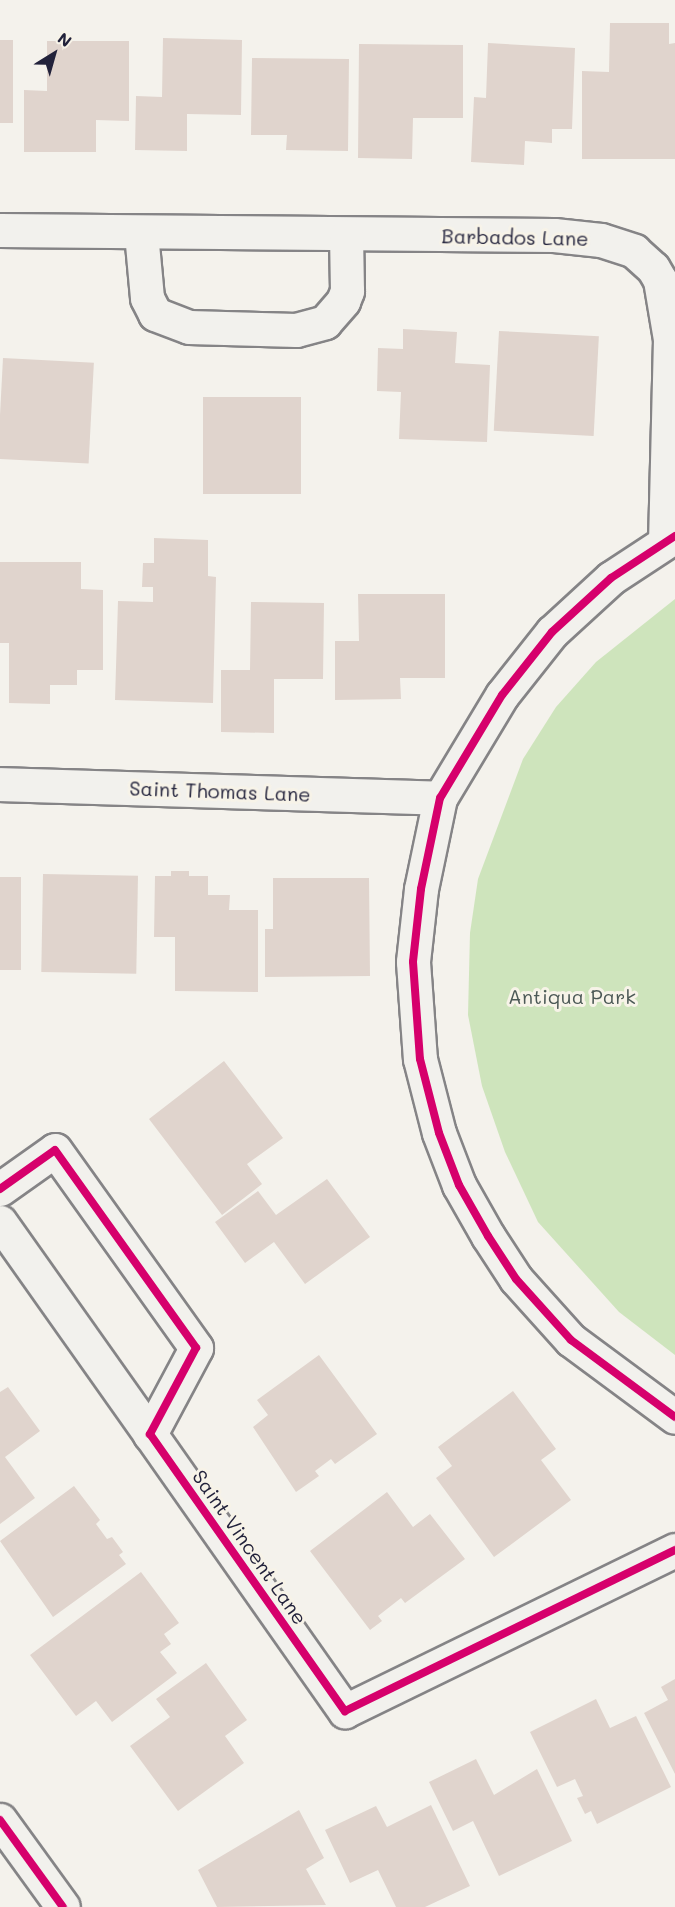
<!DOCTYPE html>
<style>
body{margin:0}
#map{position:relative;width:675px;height:1907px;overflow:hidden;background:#f4f2ec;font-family:Mali,sans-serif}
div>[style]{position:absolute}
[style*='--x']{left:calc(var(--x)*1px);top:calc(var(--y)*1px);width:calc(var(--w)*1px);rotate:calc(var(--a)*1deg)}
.green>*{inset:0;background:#cee4bc}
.building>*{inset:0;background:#e0d4cd;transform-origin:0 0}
.roads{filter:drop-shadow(2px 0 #858486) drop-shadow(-2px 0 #858486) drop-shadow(0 2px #858486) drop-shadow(0 -2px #858486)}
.minor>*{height:33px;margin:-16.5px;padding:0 16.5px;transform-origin:16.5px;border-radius:16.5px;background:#f2f1ed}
.cycleway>*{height:8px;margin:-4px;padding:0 4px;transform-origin:4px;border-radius:4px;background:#d6006c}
span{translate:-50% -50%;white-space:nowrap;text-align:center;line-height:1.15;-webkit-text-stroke:6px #f7f3e8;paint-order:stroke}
.street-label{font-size:20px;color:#22223b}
.park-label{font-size:20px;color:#4c5956}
.north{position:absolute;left:24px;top:24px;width:60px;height:60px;-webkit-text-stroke:4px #f7f3e8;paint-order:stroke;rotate:37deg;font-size:16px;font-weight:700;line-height:24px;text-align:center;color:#22223b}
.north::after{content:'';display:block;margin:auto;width:21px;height:27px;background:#22223b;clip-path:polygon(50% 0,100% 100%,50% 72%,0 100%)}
</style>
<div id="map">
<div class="green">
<div style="clip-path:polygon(675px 599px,675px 1355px,619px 1312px,538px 1222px,505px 1152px,482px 1086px,468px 1015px,470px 933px,478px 879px,523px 759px,556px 707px,596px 662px)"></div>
</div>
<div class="building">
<div style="clip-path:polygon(610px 23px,669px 23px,669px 44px,675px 43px,675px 159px,582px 159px,582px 71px,609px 72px)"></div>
<div style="clip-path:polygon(163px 38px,242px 40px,241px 115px,187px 114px,187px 151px,135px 150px,136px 96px,162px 97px)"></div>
<div style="left:0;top:40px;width:13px;height:83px"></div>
<div style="clip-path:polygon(47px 41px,129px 41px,129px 121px,96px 120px,96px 152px,24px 152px,24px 90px,47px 91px)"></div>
<div style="clip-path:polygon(488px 43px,575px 48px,572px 129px,552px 129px,552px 143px,525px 141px,524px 165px,471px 162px,474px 97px,486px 98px)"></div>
<div style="clip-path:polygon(359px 44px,463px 45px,463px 118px,413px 118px,412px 159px,358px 158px)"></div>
<div style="clip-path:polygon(252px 58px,349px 59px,348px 151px,286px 150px,287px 135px,251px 135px)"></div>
<div style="clip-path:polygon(403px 329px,457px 332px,455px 363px,490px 365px,487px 442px,399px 439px,401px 392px,377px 391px,378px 348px,403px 349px)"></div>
<div style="left:499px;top:331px;width:100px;height:100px;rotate:3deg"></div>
<div style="left:3px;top:358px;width:91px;height:101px;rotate:3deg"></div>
<div style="left:203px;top:397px;width:98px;height:97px"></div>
<div style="clip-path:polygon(154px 538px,208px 540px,208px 576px,216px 577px,213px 703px,115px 700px,118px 601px,153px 602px,153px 587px,142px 587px,143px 563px,154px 563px)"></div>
<div style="clip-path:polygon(0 562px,81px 562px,81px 589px,103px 590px,103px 670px,77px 670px,77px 685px,50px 685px,50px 704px,9px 703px,9px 643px,0 643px)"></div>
<div style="clip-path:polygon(358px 594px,445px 594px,445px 678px,400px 678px,401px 699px,335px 700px,335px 641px,359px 641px)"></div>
<div style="clip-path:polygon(251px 602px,324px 603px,323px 679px,274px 679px,274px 733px,221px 732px,221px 670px,250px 670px)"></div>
<div style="clip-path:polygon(171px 871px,189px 871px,189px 876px,208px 876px,208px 895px,230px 895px,229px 910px,258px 910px,258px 992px,175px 991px,175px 937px,154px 937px,155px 876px,171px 876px)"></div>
<div style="left:43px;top:874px;width:95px;height:98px;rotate:1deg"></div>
<div style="left:0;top:877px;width:21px;height:93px"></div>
<div style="clip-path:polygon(273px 878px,369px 878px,370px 976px,265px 977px,265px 929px,273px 929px)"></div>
<div style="clip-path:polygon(224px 1061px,283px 1138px,247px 1164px,262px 1184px,222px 1215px,149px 1119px)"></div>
<div style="clip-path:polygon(327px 1179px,370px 1237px,305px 1284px,274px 1242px,245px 1263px,215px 1222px,258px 1191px,276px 1215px)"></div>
<div style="clip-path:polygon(319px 1355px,377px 1434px,335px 1464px,331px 1459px,315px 1471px,319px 1476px,296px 1492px,253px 1427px,268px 1415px,257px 1400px)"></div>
<div style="clip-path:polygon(8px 1387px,40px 1431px,5px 1457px,35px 1498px,0 1524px,0 1392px)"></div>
<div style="clip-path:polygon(513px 1391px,556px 1449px,541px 1460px,571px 1500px,494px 1557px,436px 1478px,452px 1466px,438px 1447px)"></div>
<div style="clip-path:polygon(74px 1486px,100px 1520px,96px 1524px,107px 1539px,112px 1537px,123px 1552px,119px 1555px,126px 1564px,53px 1617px,0 1541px)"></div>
<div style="clip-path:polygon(387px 1492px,413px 1527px,430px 1514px,465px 1559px,405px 1603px,401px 1598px,378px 1616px,382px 1621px,370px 1630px,310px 1551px)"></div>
<div style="clip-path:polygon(141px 1572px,179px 1623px,164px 1634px,171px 1644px,160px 1652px,177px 1673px,112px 1722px,96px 1701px,76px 1716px,30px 1655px)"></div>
<div style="clip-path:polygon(206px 1663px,247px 1720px,225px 1736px,244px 1763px,178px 1811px,130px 1746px,170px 1717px,156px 1699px)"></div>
<div style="clip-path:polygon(675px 1679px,675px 1774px,644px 1713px,668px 1700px,661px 1687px)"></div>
<div style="clip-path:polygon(596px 1699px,610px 1728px,636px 1716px,671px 1787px,597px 1824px,591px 1811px,585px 1814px,577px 1798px,583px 1796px,575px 1779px,557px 1787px,530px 1732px)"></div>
<div style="clip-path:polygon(476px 1759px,494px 1795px,537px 1769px,572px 1841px,499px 1876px,473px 1821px,453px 1831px,429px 1782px)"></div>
<div style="clip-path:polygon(431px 1805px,470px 1886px,425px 1907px,396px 1907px,378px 1870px,350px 1883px,325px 1830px,376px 1806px,387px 1827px)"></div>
<div style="clip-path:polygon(299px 1810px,324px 1858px,306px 1869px,326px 1905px,217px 1907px,198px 1870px)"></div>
</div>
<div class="roads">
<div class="minor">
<div style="--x:0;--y:230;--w:554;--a:0.52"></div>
<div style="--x:554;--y:235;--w:47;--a:6.1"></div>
<div style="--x:601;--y:240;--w:35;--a:18"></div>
<div style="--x:634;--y:251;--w:25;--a:42"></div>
<div style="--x:653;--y:268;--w:14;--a:60"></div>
<div style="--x:660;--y:280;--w:60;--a:80.4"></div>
<div style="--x:670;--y:339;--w:201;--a:91.4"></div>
<div style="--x:141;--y:233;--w:65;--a:84.7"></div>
<div style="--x:147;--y:298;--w:18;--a:63"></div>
<div style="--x:155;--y:314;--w:36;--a:21"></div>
<div style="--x:189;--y:327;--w:107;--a:1.6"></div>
<div style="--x:296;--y:330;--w:30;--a:-15"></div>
<div style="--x:325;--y:322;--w:28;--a:-49"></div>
<div style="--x:343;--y:301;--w:11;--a:-68"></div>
<div style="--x:347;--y:291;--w:55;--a:-91"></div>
<div style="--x:675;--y:536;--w:77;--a:146.7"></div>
<div style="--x:611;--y:578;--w:80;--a:137.5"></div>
<div style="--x:552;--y:632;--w:80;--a:128.4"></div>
<div style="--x:502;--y:695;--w:120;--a:121"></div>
<div style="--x:440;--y:798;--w:93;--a:101.8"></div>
<div style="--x:421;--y:889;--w:73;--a:96.3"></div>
<div style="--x:413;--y:962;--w:97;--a:85.9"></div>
<div style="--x:420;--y:1059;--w:76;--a:75.6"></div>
<div style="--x:439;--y:1133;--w:56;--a:69"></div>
<div style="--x:459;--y:1185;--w:59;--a:60.4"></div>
<div style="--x:488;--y:1236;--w:51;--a:56.9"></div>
<div style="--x:516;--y:1279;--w:82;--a:48"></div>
<div style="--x:571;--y:1340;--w:129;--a:36.5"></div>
<div style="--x:0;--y:784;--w:440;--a:1.8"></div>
<div style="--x:0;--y:1189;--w:67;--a:-35.3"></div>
<div style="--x:55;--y:1150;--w:243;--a:54.5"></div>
<div style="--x:196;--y:1348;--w:98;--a:118.1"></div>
<div style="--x:150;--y:1434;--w:339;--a:54.9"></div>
<div style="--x:345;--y:1711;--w:367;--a:-26"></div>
<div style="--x:0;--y:1222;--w:260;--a:54.7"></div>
<div style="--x:0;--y:1820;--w:107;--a:54.1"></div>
</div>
</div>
<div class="cycleway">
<div style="--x:675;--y:536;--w:77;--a:146.7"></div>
<div style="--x:611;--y:578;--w:80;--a:137.5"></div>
<div style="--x:552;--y:632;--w:80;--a:128.4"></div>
<div style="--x:502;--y:695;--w:120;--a:121"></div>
<div style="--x:440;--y:798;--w:93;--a:101.8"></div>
<div style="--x:421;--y:889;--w:73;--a:96.3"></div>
<div style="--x:413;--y:962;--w:97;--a:85.9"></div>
<div style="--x:420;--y:1059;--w:76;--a:75.6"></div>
<div style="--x:439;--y:1133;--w:56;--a:69"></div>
<div style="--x:459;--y:1185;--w:59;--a:60.4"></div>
<div style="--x:488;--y:1236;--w:51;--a:56.9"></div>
<div style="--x:516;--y:1279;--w:82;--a:48"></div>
<div style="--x:571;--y:1340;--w:129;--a:36.5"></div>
<div style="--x:0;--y:1189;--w:67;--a:-35.3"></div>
<div style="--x:55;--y:1150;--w:243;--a:54.5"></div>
<div style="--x:196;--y:1348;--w:98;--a:118.1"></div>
<div style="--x:150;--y:1434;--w:339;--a:54.9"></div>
<div style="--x:345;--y:1711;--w:367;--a:-26"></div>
<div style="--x:0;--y:1820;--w:107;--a:54.1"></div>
</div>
<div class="street-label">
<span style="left:515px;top:237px;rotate:1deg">Barbados Lane</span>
<span style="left:220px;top:791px;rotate:2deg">Saint Thomas Lane</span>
<span style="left:250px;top:1547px;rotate:55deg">Saint Vincent Lane</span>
</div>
<div class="park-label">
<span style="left:572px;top:996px">Antiqua Park</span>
</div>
<div class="north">N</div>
</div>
